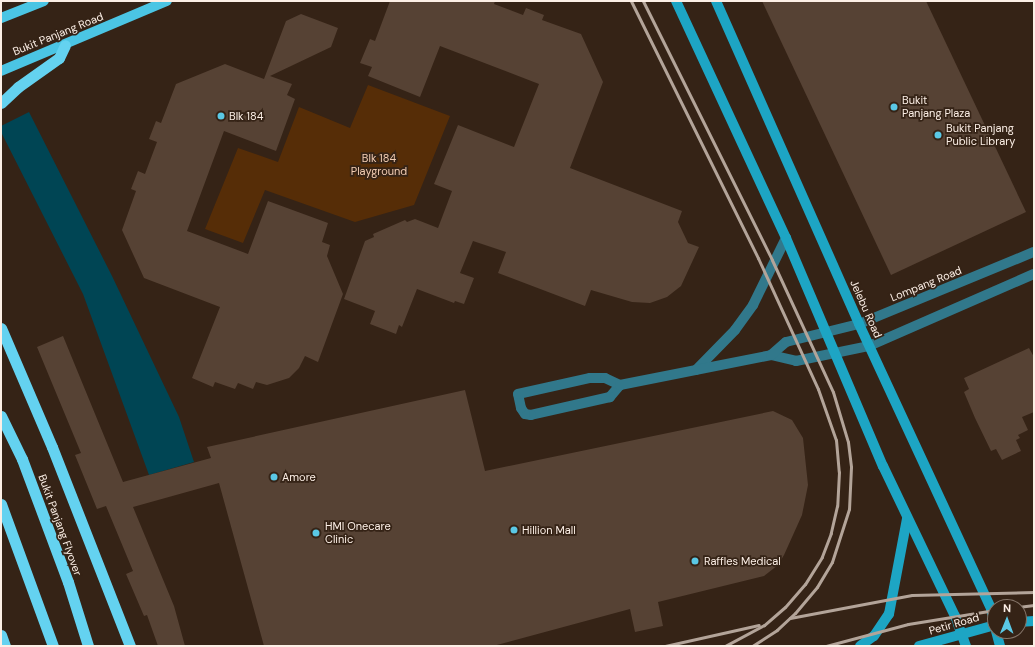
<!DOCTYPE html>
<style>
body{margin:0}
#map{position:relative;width:1035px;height:647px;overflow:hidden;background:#352316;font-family:"DM Sans",sans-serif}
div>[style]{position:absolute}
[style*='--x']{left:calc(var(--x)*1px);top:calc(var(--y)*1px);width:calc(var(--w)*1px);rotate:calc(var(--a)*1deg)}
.green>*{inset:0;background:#562d07}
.water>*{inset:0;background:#004554}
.building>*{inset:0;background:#564234}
.minor>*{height:10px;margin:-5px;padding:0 5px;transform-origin:5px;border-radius:5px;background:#31788b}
.secondary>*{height:10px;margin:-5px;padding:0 5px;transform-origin:5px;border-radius:5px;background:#1da5c4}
.primary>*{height:10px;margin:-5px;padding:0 5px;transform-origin:5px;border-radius:5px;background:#4bc5e4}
.trunk>*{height:11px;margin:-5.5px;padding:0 5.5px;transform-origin:5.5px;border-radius:5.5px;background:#64d2f0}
.rail>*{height:3px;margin:-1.5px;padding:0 1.5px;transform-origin:1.5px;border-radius:1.5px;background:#b3a499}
.dots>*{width:11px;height:11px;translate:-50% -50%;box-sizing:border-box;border:2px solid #352316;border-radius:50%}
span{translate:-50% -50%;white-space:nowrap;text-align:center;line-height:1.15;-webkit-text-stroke:3.5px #352316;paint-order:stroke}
.street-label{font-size:11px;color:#fcefe6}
.poi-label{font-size:11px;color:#fcefe6}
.left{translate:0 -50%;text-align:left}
.park-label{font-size:11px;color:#f4ceb4}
.frame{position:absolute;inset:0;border:2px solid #fcefe6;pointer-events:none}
.north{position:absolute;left:987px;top:599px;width:40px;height:40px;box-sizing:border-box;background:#352316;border:1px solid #857569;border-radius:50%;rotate:1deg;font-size:11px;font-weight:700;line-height:16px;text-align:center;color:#fcefe6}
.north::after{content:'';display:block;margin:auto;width:14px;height:18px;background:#5ac8e5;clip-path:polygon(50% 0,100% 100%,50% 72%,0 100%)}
</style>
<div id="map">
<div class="green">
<div style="clip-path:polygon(368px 85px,450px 116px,414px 205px,355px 222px,265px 190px,243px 243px,205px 229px,238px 148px,278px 162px,299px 107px,350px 128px)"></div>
</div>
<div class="water">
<div style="clip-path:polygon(29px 112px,112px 276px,179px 417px,194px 462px,149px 475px,83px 294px,1px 132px,1px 126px)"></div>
</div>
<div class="building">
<div style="clip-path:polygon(390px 1px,495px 1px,494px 4px,523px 15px,526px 8px,544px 15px,542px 20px,581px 34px,603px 82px,570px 168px,682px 211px,678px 222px,688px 243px,699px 247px,681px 286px,667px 297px,650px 303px,632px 302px,591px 290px,585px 306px,498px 273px,506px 252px,473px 241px,460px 273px,474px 278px,464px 304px,455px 301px,454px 303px,417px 289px,402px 327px,399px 325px,396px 334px,370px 324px,375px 311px,344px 299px,365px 241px,374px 237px,373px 234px,405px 220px,407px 222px,415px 219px,438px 228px,452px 191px,434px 184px,458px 125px,514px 147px,539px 84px,440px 46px,420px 97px,368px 76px,372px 67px,360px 63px,370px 39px,375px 41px)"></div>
<div style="clip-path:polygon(762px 1px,926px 1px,1026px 212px,891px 275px)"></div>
<div style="clip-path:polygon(301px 14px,338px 28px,331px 47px,270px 76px,292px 84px,287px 95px,295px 99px,276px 151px,224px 131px,187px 231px,248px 254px,268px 201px,328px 223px,322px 242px,330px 245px,327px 256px,343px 294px,318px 362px,305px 356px,299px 368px,289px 378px,267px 385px,256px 382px,253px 389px,238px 383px,235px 389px,215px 382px,213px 387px,192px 378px,220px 307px,144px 278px,122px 230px,136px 191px,131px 189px,138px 171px,145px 174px,157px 142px,149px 139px,156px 121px,161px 123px,176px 84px,225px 64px,264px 79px,286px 21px)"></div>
<div style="clip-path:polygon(63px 336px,123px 482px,211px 458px,207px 447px,465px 390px,485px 471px,773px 411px,792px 420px,803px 438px,808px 485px,802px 515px,784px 555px,778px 565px,764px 576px,658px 602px,663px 626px,635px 632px,630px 609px,493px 646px,264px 646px,219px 483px,133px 507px,174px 606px,185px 646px,158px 646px,147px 615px,144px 616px,126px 574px,133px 571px,106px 506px,97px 509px,75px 455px,81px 453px,37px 347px)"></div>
<div style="clip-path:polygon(1029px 348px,1034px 357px,1034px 412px,1022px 417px,1028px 430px,1018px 435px,1020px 438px,1016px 440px,1021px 451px,1002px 460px,996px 449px,991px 451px,975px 418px,964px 392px,969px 389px,964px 378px)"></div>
</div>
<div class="minor">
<div style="--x:771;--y:355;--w:26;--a:13"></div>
<div style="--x:796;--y:361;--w:75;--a:-11.6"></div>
<div style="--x:869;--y:346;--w:180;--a:-23.6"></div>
<div style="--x:696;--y:370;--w:56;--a:-45.7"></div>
<div style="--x:735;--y:330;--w:31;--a:-54"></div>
<div style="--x:753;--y:305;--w:75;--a:-63.8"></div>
<div style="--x:620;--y:385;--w:16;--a:130"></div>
<div style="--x:610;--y:397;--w:81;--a:167.2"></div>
<div style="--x:531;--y:415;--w:6;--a:-171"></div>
<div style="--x:525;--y:414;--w:7;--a:-124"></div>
<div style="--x:521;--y:408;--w:14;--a:-102"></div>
<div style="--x:518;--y:394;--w:74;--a:-12.5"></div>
<div style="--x:590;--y:378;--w:15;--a:0"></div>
<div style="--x:605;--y:378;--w:17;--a:25"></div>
<div style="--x:620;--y:385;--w:154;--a:-11.2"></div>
<div style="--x:771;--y:355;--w:20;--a:-41"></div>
<div style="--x:786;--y:342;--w:75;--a:-13.9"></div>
<div style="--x:859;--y:324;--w:189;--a:-22.4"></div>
</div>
<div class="secondary">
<div style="--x:676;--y:1;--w:261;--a:65.1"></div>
<div style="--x:786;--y:238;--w:248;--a:67"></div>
<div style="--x:883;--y:466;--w:166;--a:64.4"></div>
<div style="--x:955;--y:616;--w:32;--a:70"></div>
<div style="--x:716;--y:1;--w:353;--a:66.1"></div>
<div style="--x:859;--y:324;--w:314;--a:65.1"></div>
<div style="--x:991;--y:609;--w:17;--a:77"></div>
<div style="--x:1019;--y:622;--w:15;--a:-4"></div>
<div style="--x:996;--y:631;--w:16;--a:75"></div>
<div style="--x:860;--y:646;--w:17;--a:-36"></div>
<div style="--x:874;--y:636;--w:27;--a:-56"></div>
<div style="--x:889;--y:614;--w:97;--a:-79.3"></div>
<div style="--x:919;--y:646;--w:79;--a:-15.4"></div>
</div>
<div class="primary">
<div style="--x:1;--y:18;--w:46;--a:-21.6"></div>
<div style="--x:1;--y:71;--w:180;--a:-22.9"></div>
</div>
<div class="trunk">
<div style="--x:1;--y:103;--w:23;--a:-43"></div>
<div style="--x:18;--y:87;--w:50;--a:-35.3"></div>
<div style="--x:59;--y:58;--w:14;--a:-65"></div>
<div style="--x:1;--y:328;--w:129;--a:66.8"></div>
<div style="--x:52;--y:447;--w:214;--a:68.6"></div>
<div style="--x:1;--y:416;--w:48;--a:64"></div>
<div style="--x:22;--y:459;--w:131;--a:69.5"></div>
<div style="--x:68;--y:582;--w:67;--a:72.6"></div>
<div style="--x:1;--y:504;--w:151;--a:69.9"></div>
<div style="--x:1;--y:635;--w:12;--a:70"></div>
</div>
<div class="rail">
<div style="--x:631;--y:1;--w:287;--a:63.7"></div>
<div style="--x:758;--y:258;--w:144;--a:65.4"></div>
<div style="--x:818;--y:389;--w:54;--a:70.6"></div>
<div style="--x:836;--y:440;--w:32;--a:85"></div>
<div style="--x:839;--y:472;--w:34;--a:93"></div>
<div style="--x:837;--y:506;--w:28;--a:103"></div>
<div style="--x:831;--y:533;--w:26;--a:111"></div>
<div style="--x:822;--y:557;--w:32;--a:122"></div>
<div style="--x:805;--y:584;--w:30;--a:131"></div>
<div style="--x:785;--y:607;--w:28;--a:139"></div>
<div style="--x:764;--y:625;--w:44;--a:151.7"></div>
<div style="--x:643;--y:1;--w:289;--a:63.5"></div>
<div style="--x:772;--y:260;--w:145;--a:65.2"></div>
<div style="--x:833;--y:392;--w:52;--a:73.3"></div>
<div style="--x:848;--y:442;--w:25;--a:83"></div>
<div style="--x:851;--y:467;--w:42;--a:92.7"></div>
<div style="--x:849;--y:509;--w:56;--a:107.8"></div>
<div style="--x:832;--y:562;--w:29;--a:121"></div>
<div style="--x:817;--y:587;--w:34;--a:130"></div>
<div style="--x:795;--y:613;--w:25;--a:137"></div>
<div style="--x:777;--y:630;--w:30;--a:147"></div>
<div style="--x:1018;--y:607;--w:16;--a:-7"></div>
<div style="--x:790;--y:618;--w:124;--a:-10.7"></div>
<div style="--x:912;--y:595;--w:122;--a:-1.4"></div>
<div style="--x:665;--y:646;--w:96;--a:-12.6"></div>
<div style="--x:826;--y:646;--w:85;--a:-15"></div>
<div style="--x:908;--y:624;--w:88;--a:-9.1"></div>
</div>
<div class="dots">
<div style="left:894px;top:107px;background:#5ac8e5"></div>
<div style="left:221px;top:116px;background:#5ac8e5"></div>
<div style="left:938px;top:135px;background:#5ac8e5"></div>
<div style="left:274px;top:477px;background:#5ac8e5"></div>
<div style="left:514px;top:530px;background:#5ac8e5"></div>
<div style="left:316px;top:533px;background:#5ac8e5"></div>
<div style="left:695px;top:561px;background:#5ac8e5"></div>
</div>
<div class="street-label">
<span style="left:58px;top:34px;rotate:-22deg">Bukit Panjang Road</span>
<span style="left:926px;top:284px;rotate:-22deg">Lompang Road</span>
<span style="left:866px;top:309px;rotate:66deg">Jelebu Road</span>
<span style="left:60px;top:525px;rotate:70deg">Bukit Panjang Flyover</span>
<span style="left:954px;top:624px;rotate:-16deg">Petir Road</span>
</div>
<div class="poi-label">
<span class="left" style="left:902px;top:107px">Bukit<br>Panjang Plaza</span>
<span class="left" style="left:229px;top:116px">Blk 184</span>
<span class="left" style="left:946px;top:135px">Bukit Panjang<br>Public Library</span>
<span class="left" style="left:282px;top:477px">Amore</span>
<span class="left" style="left:325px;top:533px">HMI Onecare<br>Clinic</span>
<span class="left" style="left:522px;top:530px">Hillion Mall</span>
<span class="left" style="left:704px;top:561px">Raffles Medical</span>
</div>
<div class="park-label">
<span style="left:379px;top:165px">Blk 184<br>Playground</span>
</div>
<div class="frame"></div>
<div class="north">N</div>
</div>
